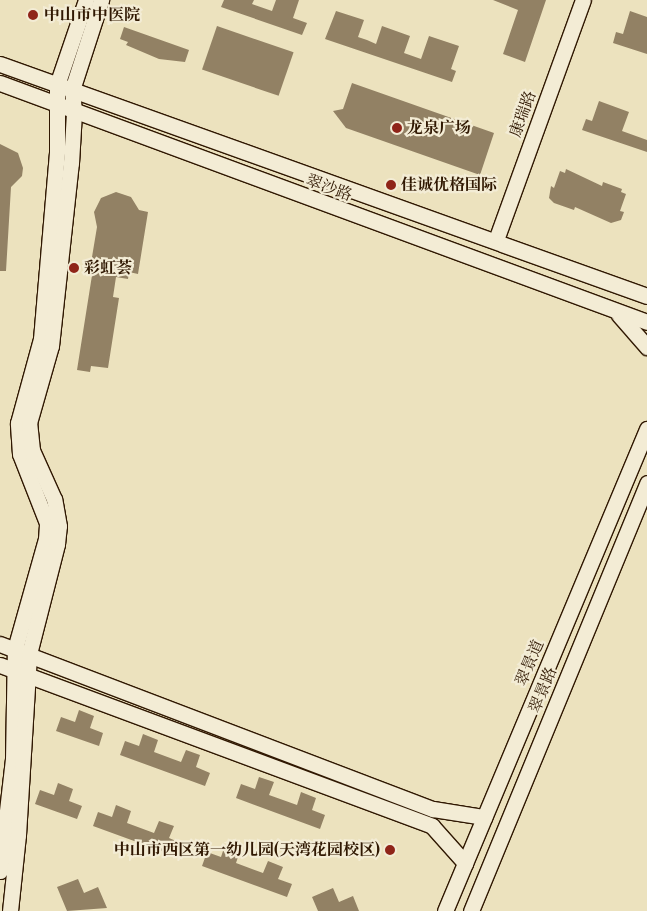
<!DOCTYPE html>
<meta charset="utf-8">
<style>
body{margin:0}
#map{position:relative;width:647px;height:911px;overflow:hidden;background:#ece2be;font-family:"Libre Bodoni","Noto Serif SC",serif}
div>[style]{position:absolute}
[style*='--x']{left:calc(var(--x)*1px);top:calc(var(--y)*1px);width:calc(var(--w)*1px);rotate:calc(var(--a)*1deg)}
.building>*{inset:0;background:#928164;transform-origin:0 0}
.roads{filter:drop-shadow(1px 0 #301802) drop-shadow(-1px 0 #301802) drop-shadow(0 1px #301802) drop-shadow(0 -1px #301802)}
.secondary>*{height:15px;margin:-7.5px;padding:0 7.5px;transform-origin:7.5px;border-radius:7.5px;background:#f3ecd5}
.dots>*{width:14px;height:14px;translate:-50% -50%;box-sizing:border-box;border:2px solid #f3ecd5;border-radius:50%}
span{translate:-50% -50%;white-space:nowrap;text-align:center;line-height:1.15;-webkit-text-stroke:4.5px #f3ecd5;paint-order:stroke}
.poi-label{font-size:16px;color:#301802;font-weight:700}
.left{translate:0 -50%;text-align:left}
.right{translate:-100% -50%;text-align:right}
.street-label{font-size:16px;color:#301802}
</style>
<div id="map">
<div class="building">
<div style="clip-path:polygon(224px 0,254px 0,252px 4px,272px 11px,276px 0,299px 0,293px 18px,307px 23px,302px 35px,221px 7px)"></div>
<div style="clip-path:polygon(493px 0,546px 0,525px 62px,503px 54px,518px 10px)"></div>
<div style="clip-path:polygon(336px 11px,364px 20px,358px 37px,367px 40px,376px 44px,382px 26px,410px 36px,404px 53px,421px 59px,429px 36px,459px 46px,451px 69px,456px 71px,452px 82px,325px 39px)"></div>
<div style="clip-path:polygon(630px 11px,647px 17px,647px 54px,613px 43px,616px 32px,623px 34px)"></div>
<div style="left:217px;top:26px;width:81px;height:46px;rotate:19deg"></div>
<div style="clip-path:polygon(124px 27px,189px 50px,185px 62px,159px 59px,126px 45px,128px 42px,120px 39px)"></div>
<div style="clip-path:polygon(352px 83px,494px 133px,480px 175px,346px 128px,333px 111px,343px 109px)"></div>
<div style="clip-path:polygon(599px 101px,629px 112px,622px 131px,647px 140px,647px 152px,582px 130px,586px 119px,592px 121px)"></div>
<div style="clip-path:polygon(0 144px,18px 153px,23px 168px,22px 176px,11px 187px,6px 271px,0 271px)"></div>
<div style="clip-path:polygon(566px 169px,602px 186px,603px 182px,622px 189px,621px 192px,626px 194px,620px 211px,624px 212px,621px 220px,611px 223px,575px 207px,574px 210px,554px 203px,549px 198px,551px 186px,554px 188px,560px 171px,565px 173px)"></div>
<div style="clip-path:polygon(116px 192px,131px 197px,139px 210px,148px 212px,138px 274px,129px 272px,128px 279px,116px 277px,113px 297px,119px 298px,108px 368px,91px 366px,90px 372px,77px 370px,93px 269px,90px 269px,97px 227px,94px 212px,101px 198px)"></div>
<div style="clip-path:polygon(79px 710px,94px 716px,90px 728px,103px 733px,99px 746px,56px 731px,61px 717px,75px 722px)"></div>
<div style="clip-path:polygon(143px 734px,158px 740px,154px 752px,181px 762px,186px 750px,200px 755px,196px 767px,210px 773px,205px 786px,120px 755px,125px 741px,139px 746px)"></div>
<div style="clip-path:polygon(259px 777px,274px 782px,269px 795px,297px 805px,301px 792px,316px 798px,312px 810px,325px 815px,320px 829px,236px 798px,241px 784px,255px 789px)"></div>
<div style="clip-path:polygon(58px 783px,73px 789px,69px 801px,82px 806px,77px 819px,35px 804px,40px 790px,54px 795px)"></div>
<div style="clip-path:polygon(116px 805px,131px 811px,127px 823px,154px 833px,159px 821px,174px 826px,169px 838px,183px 844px,178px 857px,93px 826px,98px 812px,112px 817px)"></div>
<div style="clip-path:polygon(225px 845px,240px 851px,236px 863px,263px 873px,268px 861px,283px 867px,278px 879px,292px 884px,287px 897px,202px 866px,207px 852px,221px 857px)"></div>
<div style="clip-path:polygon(78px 879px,84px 893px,98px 887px,107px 908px,67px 911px,57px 887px)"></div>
<div style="clip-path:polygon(333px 888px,339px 902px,353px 896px,359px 911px,318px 911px,312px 897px)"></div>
</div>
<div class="roads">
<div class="secondary">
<div style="--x:0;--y:64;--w:687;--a:19.73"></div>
<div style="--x:0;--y:83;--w:690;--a:20.27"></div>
<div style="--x:496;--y:240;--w:255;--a:-70.1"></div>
<div style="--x:619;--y:315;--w:43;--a:48.8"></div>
<div style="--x:0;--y:644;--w:463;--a:20.9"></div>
<div style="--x:433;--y:809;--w:52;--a:8.9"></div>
<div style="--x:0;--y:665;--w:461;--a:20.4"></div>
<div style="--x:432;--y:826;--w:50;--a:48.3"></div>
<div style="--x:0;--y:871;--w:113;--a:-83.4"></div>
<div style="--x:13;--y:759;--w:110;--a:-89"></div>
<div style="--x:15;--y:649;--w:114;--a:-74.3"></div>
<div style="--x:46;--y:539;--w:16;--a:-86"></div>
<div style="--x:47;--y:523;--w:74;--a:-111.4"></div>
<div style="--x:20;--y:454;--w:31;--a:-94"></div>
<div style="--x:18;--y:423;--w:87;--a:-74.7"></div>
<div style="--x:41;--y:339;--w:189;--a:-85.1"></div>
<div style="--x:57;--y:151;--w:66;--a:-90"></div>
<div style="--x:57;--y:85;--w:90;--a:-71.2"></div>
<div style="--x:10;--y:911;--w:76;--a:-84"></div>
<div style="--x:18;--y:835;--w:181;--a:-86.5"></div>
<div style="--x:29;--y:654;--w:114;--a:-75.7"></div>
<div style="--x:57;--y:544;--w:18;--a:-84"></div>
<div style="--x:59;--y:526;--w:27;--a:-100"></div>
<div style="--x:54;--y:499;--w:54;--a:-114.2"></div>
<div style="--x:32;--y:450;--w:27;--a:-96"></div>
<div style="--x:29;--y:423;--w:80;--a:-74.1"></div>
<div style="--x:51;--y:346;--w:184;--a:-83.8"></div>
<div style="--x:71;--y:163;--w:51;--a:-86.6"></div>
<div style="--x:74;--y:112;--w:22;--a:-95"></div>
<div style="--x:72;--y:90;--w:95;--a:-72.1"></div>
<div style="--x:445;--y:911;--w:523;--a:-67.26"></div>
<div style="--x:471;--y:911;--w:463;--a:-67.6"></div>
</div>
</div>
<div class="dots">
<div style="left:33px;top:15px;background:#8f2418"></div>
<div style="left:397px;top:128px;background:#8f2418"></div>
<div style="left:391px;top:185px;background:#8f2418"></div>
<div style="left:74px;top:268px;background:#8f2418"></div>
<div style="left:390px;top:850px;background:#8f2418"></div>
</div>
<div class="poi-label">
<span class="left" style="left:44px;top:15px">中山市中医院</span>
<span class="left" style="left:407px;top:128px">龙泉广场</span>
<span class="left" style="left:401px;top:185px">佳诚优格国际</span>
<span class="left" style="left:84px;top:268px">彩虹荟</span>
<span class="right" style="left:380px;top:850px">中山市西区第一幼儿园(天湾花园校区)</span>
</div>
<div class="street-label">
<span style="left:523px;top:114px;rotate:-70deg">康瑞路</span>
<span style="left:329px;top:188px;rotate:20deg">翠沙路</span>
<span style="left:530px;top:663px;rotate:-67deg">翠景道</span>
<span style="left:543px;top:690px;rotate:-68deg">翠景路</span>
</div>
</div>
